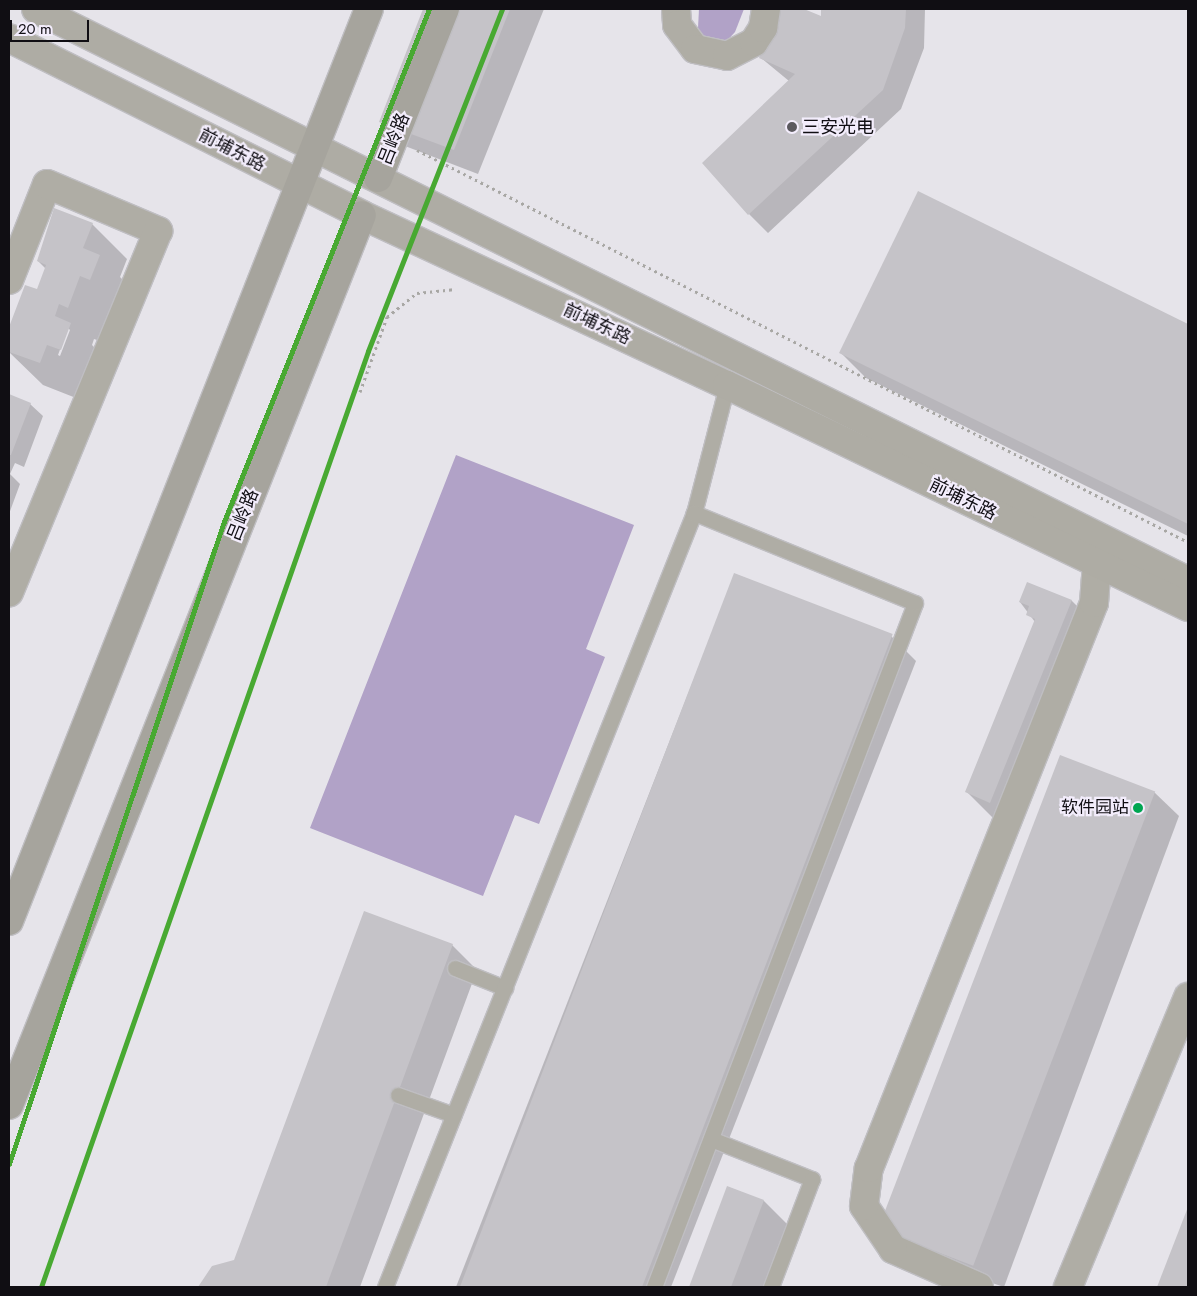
<!DOCTYPE html>
<meta charset="utf-8">
<style>
body{margin:0}
#map{position:relative;width:1197px;height:1296px;overflow:hidden;background:#e6e4ea;font-family:Jost,"Noto Sans SC",sans-serif}
div>[style]{position:absolute}
[style*='--x']{left:calc(var(--x)*1px);top:calc(var(--y)*1px);width:calc(var(--w)*1px);rotate:calc(var(--a)*1deg)}
.water>*{inset:0;background:#b1a2c7}
.shadow>*{inset:0;background:#0003}
.building>*{inset:0;background:#c5c3c8;transform-origin:0 0}
.path>*{height:3px;margin-top:-1.5px;transform-origin:0;background:repeating-linear-gradient(90deg,#a8a7a4 0 2.5px,transparent 0 6.5px)}
.roads{filter:drop-shadow(1px 0 #bfbec2) drop-shadow(-1px 0 #bfbec2) drop-shadow(0 1px #bfbec2) drop-shadow(0 -1px #bfbec2)}
.service>*{height:15px;margin:-7.5px;padding:0 7.5px;transform-origin:7.5px;border-radius:7.5px;background:#afada5}
.minor>*{height:28px;margin:-14px;padding:0 14px;transform-origin:14px;border-radius:14px;background:#afada5}
.tertiary>*{height:28px;margin:-14px;padding:0 14px;transform-origin:14px;border-radius:14px;background:#afada5}
.secondary>*{height:28px;margin:-14px;padding:0 14px;transform-origin:14px;border-radius:14px;background:#aeaca4}
.primary>*{height:28px;margin:-14px;padding:0 14px;transform-origin:14px;border-radius:14px;background:#a6a49d}
.metro-1>*{height:5px;margin:-2.5px;padding:0 2.5px;transform-origin:2.5px;border-radius:2.5px;background:#48a932}
.dots>*{width:14px;height:14px;translate:-50% -50%;box-sizing:border-box;border:2px solid #f3edfc;border-radius:50%}
span{translate:-50% -50%;white-space:nowrap;text-align:center;line-height:1.15;-webkit-text-stroke:4.5px #f3edfc;paint-order:stroke}
.bus-label{font-size:17px;color:#100e13}
.right{translate:-100% -50%;text-align:right}
.poi-label{font-size:18px;color:#100e13}
.left{translate:0 -50%;text-align:left}
.street-label{font-size:18px;color:#100e13}
.frame{position:absolute;inset:0;border:10px solid #100e13;pointer-events:none}
.scale{position:absolute;left:10px;top:20px;width:79px;height:22px;box-sizing:border-box;border:2px solid #100e13;border-top:0;padding-left:6px;font-size:15px;line-height:18px;white-space:nowrap;color:#100e13;-webkit-text-stroke:4px #f3edfc;paint-order:stroke}
</style>
<div id="map">
<div class="water">
<div style="clip-path:polygon(699px 9px,744px 9px,735px 32px,724px 44px,704px 39px,698px 28px)"></div>
<div style="clip-path:polygon(456px 455px,634px 525px,586px 649px,605px 657px,539px 824px,515px 815px,483px 896px,310px 828px)"></div>
</div>
<div class="shadow">
<div style="clip-path:polygon(424px 9px,544px 9px,478px 174px,405px 146px,380px 121px)"></div>
<div style="clip-path:polygon(781px 9px,801px 9px,822px 17px,822px 9px,925px 9px,924px 48px,901px 109px,768px 233px,749px 214px,789px 81px,761px 58px)"></div>
<div style="clip-path:polygon(918px 193px,1188px 325px,1188px 536px,866px 378px,841px 353px)"></div>
<div style="clip-path:polygon(evenodd,92px 224px,127px 259px,120px 277px,134px 291px,103px 342px,94px 339px,92px 345px,106px 359px,76px 398px,43px 385px,9px 352px,9px 330px,26px 286px,38px 291px,46px 269px,38px 261px,92px 224px,68px 328px,70px 330px,60px 356px,58px 355px,68px 328px)"></div>
<div style="clip-path:polygon(9px 395px,30px 404px,43px 416px,24px 467px,15px 463px,10px 474px,20px 484px,9px 514px)"></div>
<div style="clip-path:polygon(735px 574px,891px 636px,916px 661px,671px 1287px,456px 1287px)"></div>
<div style="clip-path:polygon(1028px 584px,1072px 601px,1097px 626px,1015px 827px,992px 817px,967px 792px,1035px 622px,1020px 602px)"></div>
<div style="clip-path:polygon(1154px 792px,1179px 816px,1004px 1287px,909px 1255px,884px 1230px)"></div>
<div style="clip-path:polygon(452px 945px,477px 970px,360px 1287px,199px 1287px,212px 1267px,235px 1261px)"></div>
<div style="clip-path:polygon(728px 1187px,764px 1201px,789px 1226px,765px 1287px,690px 1287px)"></div>
<div style="clip-path:polygon(1188px 1211px,1188px 1287px,1159px 1287px)"></div>
</div>
<div class="building">
<div style="clip-path:polygon(423px 9px,510px 9px,454px 150px,379px 122px)"></div>
<div style="clip-path:polygon(780px 9px,804px 9px,821px 16px,821px 9px,906px 9px,905px 28px,883px 90px,748px 215px,702px 163px,795px 74px,759px 58px)"></div>
<div style="clip-path:polygon(918px 191px,1188px 324px,1188px 524px,839px 353px)"></div>
<div style="clip-path:polygon(54px 208px,93px 223px,83px 248px,100px 255px,90px 280px,80px 276px,68px 308px,59px 304px,55px 316px,71px 323px,61px 350px,47px 345px,40px 363px,9px 352px,9px 327px,25px 285px,37px 289px,46px 265px,37px 261px)"></div>
<div style="clip-path:polygon(9px 394px,31px 403px,11px 455px,9px 455px)"></div>
<div style="left:734px;top:573px;width:170px;height:767px;rotate:21deg"></div>
<div style="clip-path:polygon(1027px 582px,1072px 600px,990px 803px,965px 792px,1035px 619px,1026px 615px,1029px 606px,1019px 602px)"></div>
<div style="left:1060px;top:755px;width:102px;height:508px;rotate:21deg"></div>
<div style="clip-path:polygon(364px 911px,453px 944px,326px 1287px,198px 1287px,212px 1266px,234px 1260px)"></div>
<div style="clip-path:polygon(727px 1186px,764px 1200px,731px 1287px,689px 1287px)"></div>
<div style="clip-path:polygon(1188px 1207px,1188px 1287px,1157px 1287px)"></div>
</div>
<div class="path">
<div style="--x:417;--y:150;--w:865;--a:26.95"></div>
<div style="--x:360;--y:392;--w:80;--a:-70.2"></div>
<div style="--x:387;--y:317;--w:38;--a:-39"></div>
<div style="--x:417;--y:293;--w:39;--a:-6"></div>
</div>
<div class="roads">
<div class="service">
<div style="--x:455;--y:968;--w:54;--a:21.8"></div>
<div style="--x:398;--y:1095;--w:59;--a:19.7"></div>
<div style="--x:711;--y:1139;--w:109;--a:21.6"></div>
<div style="--x:812;--y:1179;--w:116;--a:110.8"></div>
<div style="--x:385;--y:1287;--w:833;--a:-68.24"></div>
<div style="--x:694;--y:513;--w:132;--a:-75.5"></div>
<div style="--x:654;--y:1287;--w:732;--a:-69.11"></div>
<div style="--x:915;--y:603;--w:239;--a:-157.8"></div>
</div>
<div class="minor">
<div style="--x:676;--y:9;--w:16;--a:86"></div>
<div style="--x:677;--y:25;--w:30;--a:53"></div>
<div style="--x:695;--y:49;--w:33;--a:12"></div>
<div style="--x:727;--y:56;--w:30;--a:-27"></div>
<div style="--x:754;--y:42;--w:17;--a:-57"></div>
<div style="--x:763;--y:28;--w:19;--a:-81"></div>
<div style="--x:9;--y:280;--w:103;--a:-68.4"></div>
<div style="--x:47;--y:184;--w:121;--a:22.9"></div>
<div style="--x:158;--y:231;--w:391;--a:112.4"></div>
<div style="--x:979;--y:1287;--w:94;--a:-156.2"></div>
<div style="--x:893;--y:1249;--w:52;--a:-124"></div>
<div style="--x:864;--y:1206;--w:38;--a:-83"></div>
<div style="--x:869;--y:1168;--w:608;--a:-68.29"></div>
<div style="--x:1094;--y:603;--w:40;--a:-85.7"></div>
</div>
<div class="tertiary">
<div style="--x:1068;--y:1287;--w:314;--a:-67.5"></div>
</div>
<div class="secondary">
<div style="--x:36;--y:9;--w:1286;--a:26.41"></div>
<div style="--x:9;--y:38;--w:395;--a:26.6"></div>
<div style="--x:362;--y:215;--w:403;--a:25"></div>
<div style="--x:727;--y:385;--w:512;--a:25.71"></div>
</div>
<div class="primary">
<div style="--x:378;--y:178;--w:182;--a:-68.4"></div>
<div style="--x:9;--y:921;--w:980;--a:-68.46"></div>
<div style="--x:9;--y:1105;--w:957;--a:-68.37"></div>
</div>
</div>
<div class="metro-1">
<div style="--x:9;--y:1164;--w:675;--a:-71.51"></div>
<div style="--x:223;--y:524;--w:555;--a:-68.2"></div>
<div style="--x:41;--y:1287;--w:991;--a:-70.74"></div>
<div style="--x:368;--y:351;--w:367;--a:-68.6"></div>
</div>
<div class="dots">
<div style="left:792px;top:127px;background:#5b595e"></div>
<div style="left:1138px;top:808px;background:#00a651"></div>
</div>
<div class="bus-label">
<span class="right" style="left:1129px;top:808px">软件园站</span>
</div>
<div class="poi-label">
<span class="left" style="left:802px;top:127px">三安光电</span>
</div>
<div class="street-label">
<span style="left:394px;top:139px;rotate:-68deg">吕岭路</span>
<span style="left:232px;top:150px;rotate:27deg">前埔东路</span>
<span style="left:597px;top:324px;rotate:25deg">前埔东路</span>
<span style="left:963px;top:499px;rotate:26deg">前埔东路</span>
<span style="left:243px;top:515px;rotate:-68deg">吕岭路</span>
</div>
<div class="frame"></div>
<div class="scale">20 m</div>
</div>
